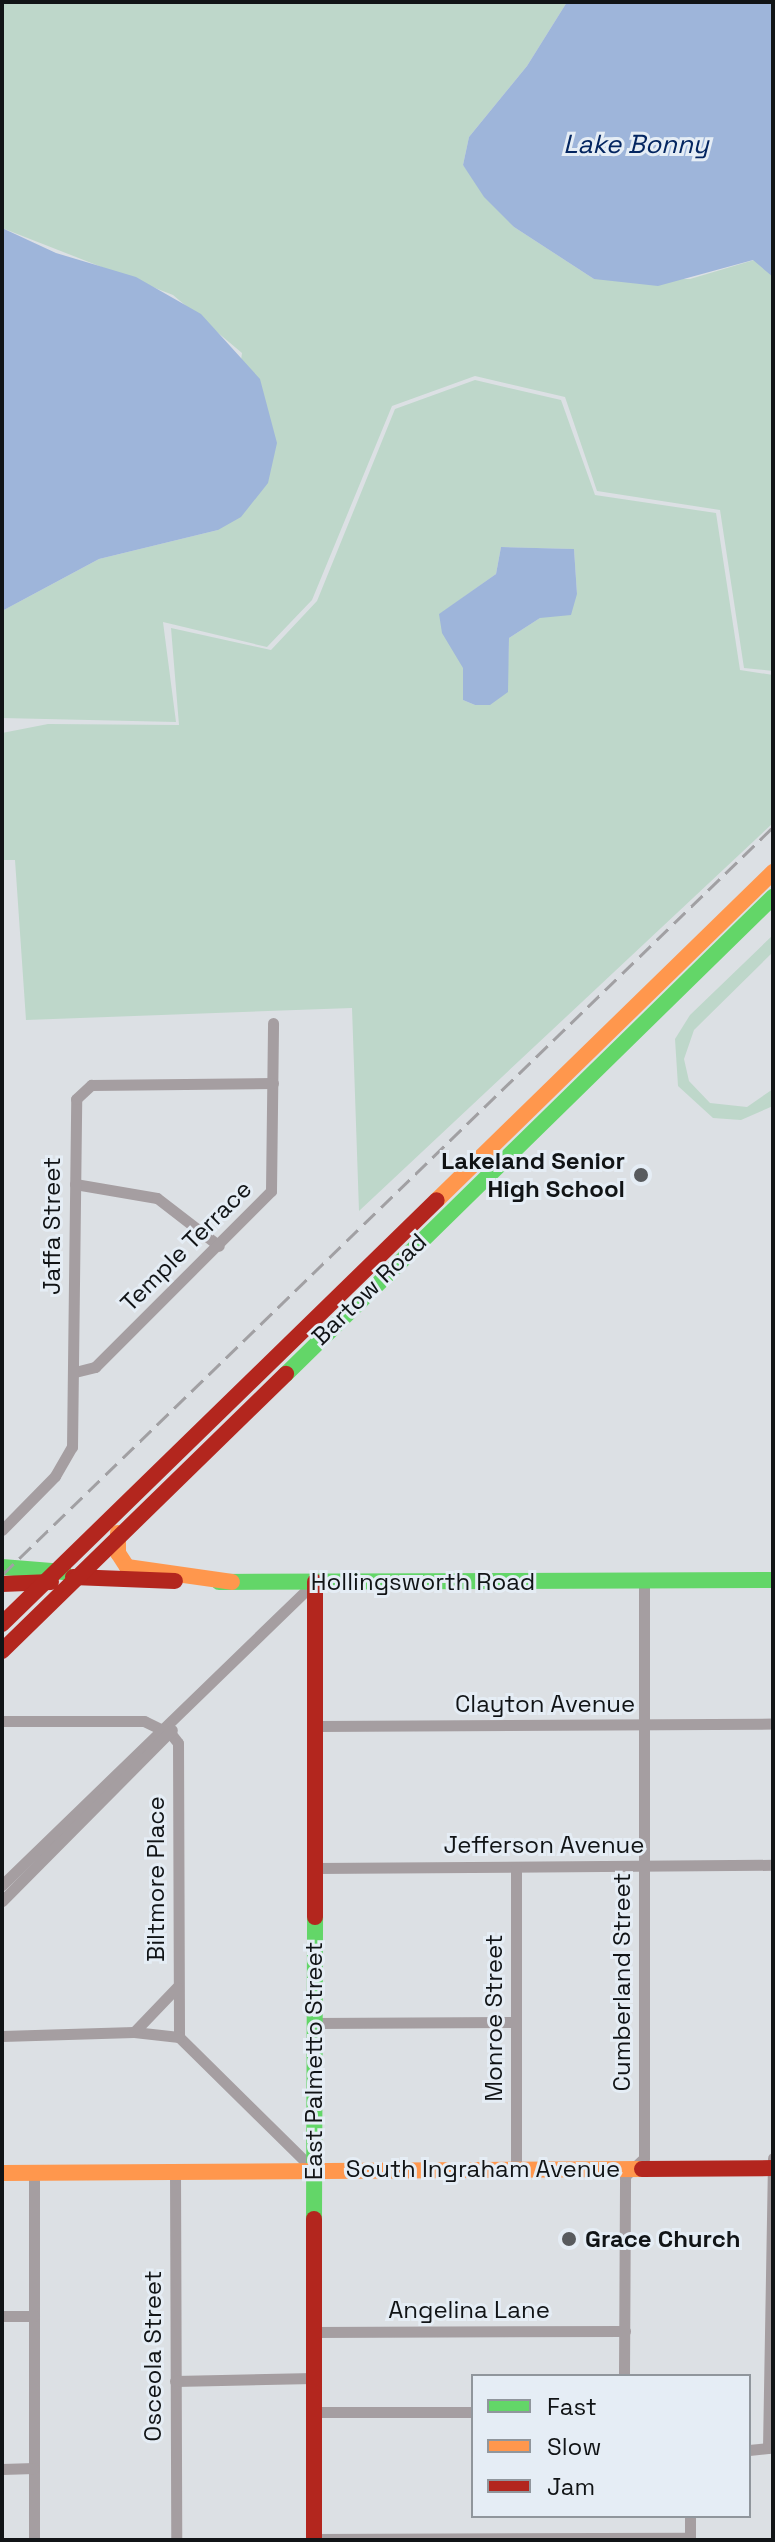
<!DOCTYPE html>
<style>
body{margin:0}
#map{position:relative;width:775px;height:2542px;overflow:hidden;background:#dce0e4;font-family:"Space Grotesk",sans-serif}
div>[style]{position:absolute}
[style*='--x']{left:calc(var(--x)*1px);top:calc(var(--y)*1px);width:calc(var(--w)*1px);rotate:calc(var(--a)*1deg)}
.green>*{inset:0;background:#bed7ca}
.water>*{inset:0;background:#9eb5da}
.street>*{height:11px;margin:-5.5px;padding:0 5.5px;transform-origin:5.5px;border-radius:5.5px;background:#a59ea1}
.fast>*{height:16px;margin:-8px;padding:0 8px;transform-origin:8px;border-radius:8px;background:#63d668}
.slow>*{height:16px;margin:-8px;padding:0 8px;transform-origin:8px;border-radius:8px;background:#ff974d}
.jam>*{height:16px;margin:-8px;padding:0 8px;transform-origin:8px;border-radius:8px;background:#b3261e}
.rail>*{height:3px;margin-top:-1.5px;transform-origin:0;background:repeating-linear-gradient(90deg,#a1a0a3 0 16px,transparent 0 24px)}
.dots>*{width:22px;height:22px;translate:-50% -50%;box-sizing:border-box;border:4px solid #e5edf5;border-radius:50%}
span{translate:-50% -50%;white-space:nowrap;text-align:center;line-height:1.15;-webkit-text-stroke:6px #e5edf5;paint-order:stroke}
.poi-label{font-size:24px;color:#111416;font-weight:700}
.right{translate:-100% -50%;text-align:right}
.left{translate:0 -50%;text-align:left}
.street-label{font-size:24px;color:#111416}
.water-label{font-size:26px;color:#032560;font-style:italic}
.frame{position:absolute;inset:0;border:4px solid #111416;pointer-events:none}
.legend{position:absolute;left:471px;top:2374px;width:280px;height:144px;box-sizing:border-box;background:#e5edf5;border:2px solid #90969c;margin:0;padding:10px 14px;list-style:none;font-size:24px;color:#111416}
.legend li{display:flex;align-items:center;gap:16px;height:40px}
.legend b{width:40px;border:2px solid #90969c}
</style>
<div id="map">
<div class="green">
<div style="clip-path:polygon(2px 2px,567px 2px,527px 66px,469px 137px,463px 165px,514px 227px,594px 279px,690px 279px,754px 260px,771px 271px,773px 671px,744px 668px,720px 510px,597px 491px,565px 397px,475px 376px,392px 406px,312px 600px,267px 647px,163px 622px,176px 722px,2px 718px,2px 611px,99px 559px,218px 530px,242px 353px,173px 295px,2px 228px)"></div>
<div style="clip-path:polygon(evenodd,475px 380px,561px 400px,595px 495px,716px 513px,740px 670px,773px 675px,773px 823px,359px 1211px,352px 1008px,26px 1020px,15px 860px,2px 860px,2px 733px,48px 724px,179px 725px,171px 628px,271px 650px,317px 601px,395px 409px,475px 380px,501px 547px,574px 549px,577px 594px,509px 638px,507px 692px,475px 705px,463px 700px,463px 667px,440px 614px,496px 574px,501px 547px)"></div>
<div style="clip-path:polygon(773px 935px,773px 952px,694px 1030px,684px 1059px,689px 1081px,710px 1103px,747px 1107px,773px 1089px,773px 1106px,741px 1120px,713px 1118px,678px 1086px,675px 1039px,690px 1015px)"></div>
</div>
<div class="water">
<div style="clip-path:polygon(567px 2px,773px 2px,773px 277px,753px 260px,658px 286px,594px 279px,514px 227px,484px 197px,463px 165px,469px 137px,527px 66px)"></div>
<div style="clip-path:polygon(2px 228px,56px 253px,136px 277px,201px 314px,260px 379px,277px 443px,268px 483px,241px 517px,218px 530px,99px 559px,2px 611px)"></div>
<div style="clip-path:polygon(501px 547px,574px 549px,577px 594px,571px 615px,540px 618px,509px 638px,508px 692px,490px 705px,475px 705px,463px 700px,463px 668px,442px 633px,439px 614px,496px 574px)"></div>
</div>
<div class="street">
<div style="--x:75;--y:1184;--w:83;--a:9.7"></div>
<div style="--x:157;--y:1198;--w:78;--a:37.7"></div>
<div style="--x:75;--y:1372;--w:21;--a:-14"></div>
<div style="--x:95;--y:1367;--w:249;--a:-45"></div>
<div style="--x:271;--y:1191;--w:168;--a:-89.3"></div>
<div style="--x:2;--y:1530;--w:76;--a:-45.5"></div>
<div style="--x:55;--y:1476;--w:34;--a:-60"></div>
<div style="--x:72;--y:1447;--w:348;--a:-89.3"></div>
<div style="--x:76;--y:1099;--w:21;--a:-43"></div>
<div style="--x:91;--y:1085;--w:182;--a:-0.6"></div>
<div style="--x:2;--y:1721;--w:142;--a:0"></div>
<div style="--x:144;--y:1721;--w:30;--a:26"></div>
<div style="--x:171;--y:1734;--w:11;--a:52"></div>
<div style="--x:178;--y:1743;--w:294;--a:89.8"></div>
<div style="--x:179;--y:2037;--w:190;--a:44.6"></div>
<div style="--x:317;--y:1726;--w:456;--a:-0.3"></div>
<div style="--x:315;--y:1868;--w:458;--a:-0.4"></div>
<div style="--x:2;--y:1885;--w:436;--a:-44.1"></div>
<div style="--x:2;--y:1901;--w:241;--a:-45.2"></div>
<div style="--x:314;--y:2023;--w:202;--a:-0.3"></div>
<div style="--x:134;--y:2032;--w:45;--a:6.3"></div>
<div style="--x:2;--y:2036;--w:132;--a:-1.7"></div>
<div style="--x:134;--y:2032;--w:62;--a:-46.3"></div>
<div style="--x:516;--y:2169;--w:302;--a:-90"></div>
<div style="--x:175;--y:2171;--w:369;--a:89.8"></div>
<div style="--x:34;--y:2172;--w:368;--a:90"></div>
<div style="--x:2;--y:2316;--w:32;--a:0"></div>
<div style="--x:313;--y:2332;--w:312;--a:-0.2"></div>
<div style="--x:624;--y:2376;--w:200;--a:-89.7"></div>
<div style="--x:625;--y:2176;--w:26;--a:-43"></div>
<div style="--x:644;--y:2158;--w:577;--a:-90"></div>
<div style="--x:175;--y:2381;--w:138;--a:-1.2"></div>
<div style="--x:313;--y:2412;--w:160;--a:0"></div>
<div style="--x:749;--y:2450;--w:19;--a:-6"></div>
<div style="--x:768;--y:2448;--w:290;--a:-89"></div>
<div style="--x:2;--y:2469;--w:32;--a:-2"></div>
<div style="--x:314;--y:2539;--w:376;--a:-0.2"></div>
<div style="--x:690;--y:2540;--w:24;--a:-90"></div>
</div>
<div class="fast">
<div style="--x:286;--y:1374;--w:682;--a:-44.41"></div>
<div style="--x:2;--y:1567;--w:62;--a:4.6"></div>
<div style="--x:219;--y:1582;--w:554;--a:-0.21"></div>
<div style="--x:314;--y:2219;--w:302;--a:-89.8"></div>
</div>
<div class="slow">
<div style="--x:437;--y:1200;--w:470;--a:-44.3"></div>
<div style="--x:118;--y:1533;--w:20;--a:90"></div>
<div style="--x:118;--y:1553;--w:17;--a:57"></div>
<div style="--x:127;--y:1567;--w:106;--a:8.1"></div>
<div style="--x:2;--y:2173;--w:640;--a:-0.36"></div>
</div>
<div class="jam">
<div style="--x:73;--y:1577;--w:102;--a:2.2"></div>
<div style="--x:2;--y:1584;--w:49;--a:-2.3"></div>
<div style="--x:2;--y:1624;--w:607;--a:-44.27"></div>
<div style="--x:2;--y:1651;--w:397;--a:-44.3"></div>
<div style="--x:315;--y:1917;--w:335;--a:-90"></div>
<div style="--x:642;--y:2169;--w:131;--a:-0.4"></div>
<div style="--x:314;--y:2540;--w:321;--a:-90"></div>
</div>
<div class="rail">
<div style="--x:2;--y:1575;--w:1074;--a:-44.13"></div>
</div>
<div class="dots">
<div style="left:641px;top:1175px;background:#585b5e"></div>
<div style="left:569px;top:2239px;background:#585b5e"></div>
</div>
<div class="poi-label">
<span class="right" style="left:625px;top:1175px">Lakeland Senior<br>High School</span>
<span class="left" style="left:585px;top:2239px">Grace Church</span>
</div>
<div class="street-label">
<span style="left:52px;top:1226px;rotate:-90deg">Jaffa Street</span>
<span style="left:186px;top:1246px;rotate:-45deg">Temple Terrace</span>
<span style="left:369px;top:1289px;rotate:-44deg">Bartow Road</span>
<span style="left:423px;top:1582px">Hollingsworth Road</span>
<span style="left:545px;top:1704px">Clayton Avenue</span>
<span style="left:544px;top:1845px">Jefferson Avenue</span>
<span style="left:156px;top:1879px;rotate:-90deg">Biltmore Place</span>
<span style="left:622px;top:1982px;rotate:-90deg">Cumberland Street</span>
<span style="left:494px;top:2018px;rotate:-90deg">Monroe Street</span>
<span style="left:314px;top:2061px;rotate:-90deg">East Palmetto Street</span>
<span style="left:483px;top:2169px">South Ingraham Avenue</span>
<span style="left:469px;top:2310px">Angelina Lane</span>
<span style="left:153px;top:2356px;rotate:-90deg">Osceola Street</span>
</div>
<div class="water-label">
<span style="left:636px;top:145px">Lake Bonny</span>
</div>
<div class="frame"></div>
<ul class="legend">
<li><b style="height:10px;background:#63d668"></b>Fast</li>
<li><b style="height:10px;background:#ff974d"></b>Slow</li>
<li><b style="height:10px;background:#b3261e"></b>Jam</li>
</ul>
</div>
